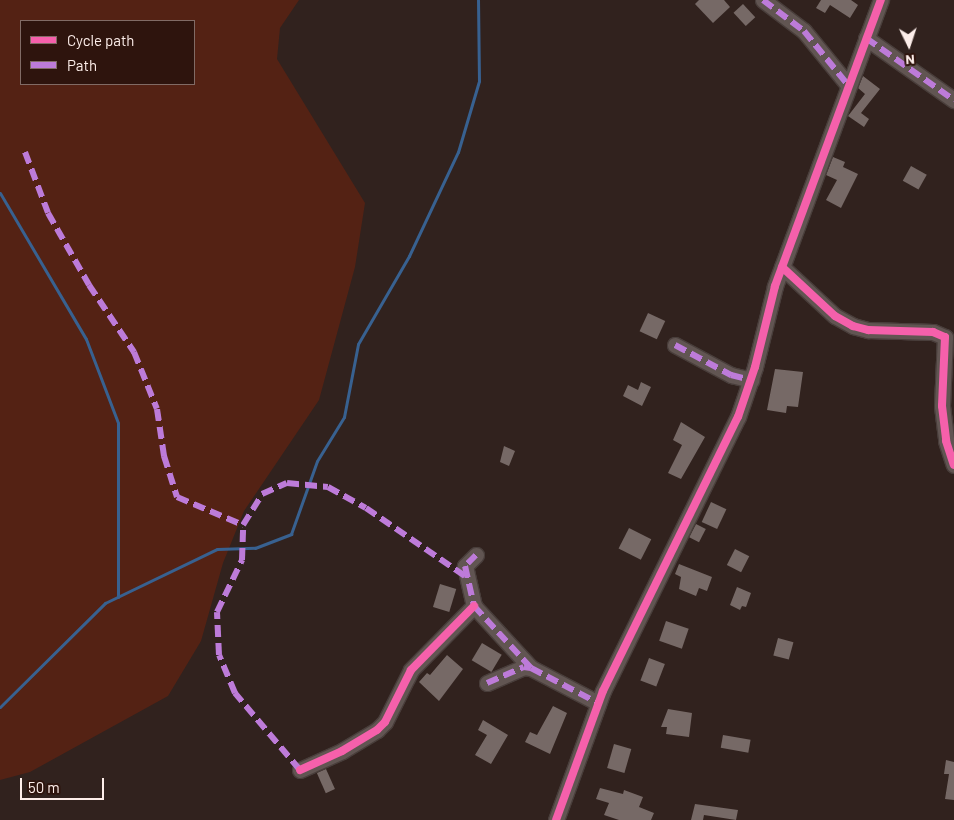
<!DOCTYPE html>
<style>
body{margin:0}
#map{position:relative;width:954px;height:820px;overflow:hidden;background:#31221e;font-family:Barlow,sans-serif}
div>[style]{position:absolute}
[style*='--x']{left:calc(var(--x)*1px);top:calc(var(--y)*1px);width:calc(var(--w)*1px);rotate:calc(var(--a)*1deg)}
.green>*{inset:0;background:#542214}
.stream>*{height:3px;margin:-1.5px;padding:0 1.5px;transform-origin:1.5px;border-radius:1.5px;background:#386190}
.building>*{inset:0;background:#766966;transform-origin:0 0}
.roads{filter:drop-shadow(1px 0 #493e3b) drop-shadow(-1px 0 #493e3b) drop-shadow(0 1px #493e3b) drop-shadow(0 -1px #493e3b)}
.minor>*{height:15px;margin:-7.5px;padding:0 7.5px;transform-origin:7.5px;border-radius:7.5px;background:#615552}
.quiet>*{height:6px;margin-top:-3px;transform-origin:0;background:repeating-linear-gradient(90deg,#bd7bd9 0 12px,transparent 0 18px)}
.cycleway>*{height:8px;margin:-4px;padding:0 4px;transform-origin:4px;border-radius:4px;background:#f560ab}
span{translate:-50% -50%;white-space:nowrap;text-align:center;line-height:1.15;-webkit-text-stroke:5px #2e140d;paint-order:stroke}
.legend{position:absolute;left:20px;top:20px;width:175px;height:65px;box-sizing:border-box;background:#2e140d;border:1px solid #816b65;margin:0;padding:6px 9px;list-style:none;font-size:15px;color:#fdeeea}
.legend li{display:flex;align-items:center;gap:10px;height:25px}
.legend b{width:25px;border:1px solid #816b65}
.north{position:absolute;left:884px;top:20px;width:50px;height:50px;-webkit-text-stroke:4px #2e140d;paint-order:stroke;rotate:176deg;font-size:14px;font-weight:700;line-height:20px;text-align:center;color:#fdeeea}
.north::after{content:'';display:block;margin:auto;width:18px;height:22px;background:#fdeeea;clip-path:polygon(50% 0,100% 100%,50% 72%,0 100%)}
.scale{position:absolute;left:20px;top:778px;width:84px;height:22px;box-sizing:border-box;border:2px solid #fdeeea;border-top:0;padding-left:6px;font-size:15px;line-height:18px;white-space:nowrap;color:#fdeeea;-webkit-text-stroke:4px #2e140d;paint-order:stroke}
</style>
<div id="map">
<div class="green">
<div style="clip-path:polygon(evenodd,0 0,299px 0,280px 28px,277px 59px,365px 203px,355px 267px,319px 400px,244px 511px,223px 563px,201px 641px,168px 696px,30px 772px,0 780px,0 0,21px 21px,194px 21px,194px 84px,21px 84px,21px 21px)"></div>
</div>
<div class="stream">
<div style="--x:0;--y:193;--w:169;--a:59.5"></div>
<div style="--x:86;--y:339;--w:90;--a:69.1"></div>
<div style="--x:118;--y:423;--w:174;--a:90"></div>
<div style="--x:0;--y:707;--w:148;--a:-44.7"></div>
<div style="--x:105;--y:603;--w:124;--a:-25.7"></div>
<div style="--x:217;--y:549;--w:38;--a:-2"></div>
<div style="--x:255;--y:548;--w:39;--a:-21"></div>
<div style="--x:291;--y:534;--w:77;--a:-70.4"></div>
<div style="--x:317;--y:461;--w:52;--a:-58.5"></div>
<div style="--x:344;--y:417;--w:74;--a:-79.1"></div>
<div style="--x:358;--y:344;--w:102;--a:-59.9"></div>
<div style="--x:409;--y:256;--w:115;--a:-64.8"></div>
<div style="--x:458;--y:152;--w:74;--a:-73.5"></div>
<div style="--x:479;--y:81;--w:81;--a:-90.7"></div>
</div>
<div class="building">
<div style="clip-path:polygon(699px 0,724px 0,730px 7px,713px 23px,695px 4px)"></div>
<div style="clip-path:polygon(821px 0,851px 0,858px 5px,850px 18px,830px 5px,825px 13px,816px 8px)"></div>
<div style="left:743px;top:4px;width:18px;height:13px;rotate:47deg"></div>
<div style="clip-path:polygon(863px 76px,880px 89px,861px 113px,869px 119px,864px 127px,848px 116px,865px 94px,858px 88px)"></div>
<div style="clip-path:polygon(833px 157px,845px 162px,843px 167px,858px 174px,841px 208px,826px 200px,837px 180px,826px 175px)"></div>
<div style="left:911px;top:166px;width:18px;height:17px;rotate:29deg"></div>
<div style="left:648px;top:313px;width:19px;height:20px;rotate:25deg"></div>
<div style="clip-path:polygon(775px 369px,803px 372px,798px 407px,787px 406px,786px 413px,767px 410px)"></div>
<div style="clip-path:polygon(641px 382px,651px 387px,642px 406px,623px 396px,628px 385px,638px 390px)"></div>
<div style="clip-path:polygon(681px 422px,705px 437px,681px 479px,668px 473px,682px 445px,673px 440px)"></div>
<div style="clip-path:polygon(504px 446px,515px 451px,509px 466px,500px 462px)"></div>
<div style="left:711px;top:502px;width:17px;height:22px;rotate:25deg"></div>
<div style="left:696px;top:524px;width:11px;height:15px;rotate:27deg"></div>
<div style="left:629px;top:528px;width:25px;height:23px;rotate:27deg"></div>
<div style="left:735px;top:549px;width:16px;height:18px;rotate:27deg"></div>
<div style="clip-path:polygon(679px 564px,712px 577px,707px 591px,699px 588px,696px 596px,679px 589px,681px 577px,675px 574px)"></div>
<div style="left:440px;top:584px;width:17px;height:24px;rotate:17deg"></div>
<div style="clip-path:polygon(737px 587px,751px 593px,746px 607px,742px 606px,740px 610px,730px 605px)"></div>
<div style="left:666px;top:621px;width:24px;height:21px;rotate:19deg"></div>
<div style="left:778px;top:638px;width:16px;height:18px;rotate:15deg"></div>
<div style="left:482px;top:643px;width:23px;height:20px;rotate:31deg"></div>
<div style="clip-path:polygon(447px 655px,463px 669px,439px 701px,419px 682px,427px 673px,430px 675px)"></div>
<div style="left:649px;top:658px;width:17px;height:24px;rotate:21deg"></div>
<div style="clip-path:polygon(553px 706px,567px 713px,550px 754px,525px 742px,530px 732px,537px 735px)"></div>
<div style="clip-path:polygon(668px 709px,692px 713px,689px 737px,666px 734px,667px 727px,661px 727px)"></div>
<div style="clip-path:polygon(483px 720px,508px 735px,491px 764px,475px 755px,487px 735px,478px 730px)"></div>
<div style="left:723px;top:735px;width:28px;height:13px;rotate:10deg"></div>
<div style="left:614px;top:744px;width:18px;height:25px;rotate:16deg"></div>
<div style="clip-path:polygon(946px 760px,954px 762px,954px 800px,945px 799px,949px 774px,944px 774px)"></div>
<div style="left:326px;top:769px;width:22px;height:10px;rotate:66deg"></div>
<div style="clip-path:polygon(600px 788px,623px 794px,624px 790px,643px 797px,639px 807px,654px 813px,651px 820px,619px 820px,604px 815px,609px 803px,596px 799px)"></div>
<div style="clip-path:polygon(695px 804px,738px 810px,736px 820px,704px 815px,703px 820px,691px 820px)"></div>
</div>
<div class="roads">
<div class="minor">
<div style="--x:763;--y:0;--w:51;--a:37.1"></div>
<div style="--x:804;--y:31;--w:70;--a:50.8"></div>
<div style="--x:866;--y:38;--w:108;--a:35.2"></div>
<div style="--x:782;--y:267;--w:72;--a:42.8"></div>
<div style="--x:835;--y:316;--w:21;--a:29"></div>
<div style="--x:853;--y:326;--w:16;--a:15"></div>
<div style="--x:868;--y:330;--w:65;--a:1.8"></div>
<div style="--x:933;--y:332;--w:13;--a:23"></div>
<div style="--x:945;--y:337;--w:69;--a:92.5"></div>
<div style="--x:942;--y:406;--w:35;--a:83"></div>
<div style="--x:946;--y:441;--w:25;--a:72"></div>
<div style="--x:675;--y:345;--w:64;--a:28.2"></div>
<div style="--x:731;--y:375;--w:21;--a:14"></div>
<div style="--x:476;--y:555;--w:16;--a:135"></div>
<div style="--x:465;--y:566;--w:41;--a:77.3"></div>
<div style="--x:474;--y:606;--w:84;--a:47.4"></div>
<div style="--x:487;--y:683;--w:40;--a:-23.4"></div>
<div style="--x:524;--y:667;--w:7;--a:8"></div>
<div style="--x:531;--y:668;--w:76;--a:27.6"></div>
<div style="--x:300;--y:770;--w:46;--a:-24.3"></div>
<div style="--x:342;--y:751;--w:41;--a:-31"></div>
<div style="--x:377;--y:730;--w:11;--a:-45"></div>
<div style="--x:385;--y:722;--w:58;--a:-63.4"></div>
<div style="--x:411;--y:670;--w:90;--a:-45.5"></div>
<div style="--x:556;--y:820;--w:137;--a:-70"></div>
<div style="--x:603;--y:691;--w:305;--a:-63.8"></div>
<div style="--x:738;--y:417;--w:53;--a:-71.2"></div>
<div style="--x:755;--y:367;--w:83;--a:-76.1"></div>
<div style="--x:775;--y:286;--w:305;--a:-69.7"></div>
</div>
</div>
<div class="quiet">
<div style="--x:763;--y:0;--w:51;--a:37.1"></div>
<div style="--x:804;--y:31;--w:70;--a:50.8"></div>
<div style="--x:866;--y:38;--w:108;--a:35.2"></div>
<div style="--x:25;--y:152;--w:65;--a:69.3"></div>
<div style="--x:48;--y:213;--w:83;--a:60.3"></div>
<div style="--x:89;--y:285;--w:81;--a:56.1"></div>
<div style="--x:134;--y:352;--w:61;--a:68"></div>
<div style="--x:157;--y:409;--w:48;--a:81.5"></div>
<div style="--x:164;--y:456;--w:43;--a:72.4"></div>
<div style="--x:177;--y:497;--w:72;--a:23"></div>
<div style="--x:675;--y:345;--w:64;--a:28.2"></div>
<div style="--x:731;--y:375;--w:21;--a:14"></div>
<div style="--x:476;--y:555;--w:16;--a:135"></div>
<div style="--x:465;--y:566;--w:41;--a:77.3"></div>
<div style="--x:474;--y:606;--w:84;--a:47.4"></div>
<div style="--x:487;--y:683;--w:40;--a:-23.4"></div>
<div style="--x:524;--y:667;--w:7;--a:8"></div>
<div style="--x:531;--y:668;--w:76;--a:27.6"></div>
<div style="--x:304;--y:768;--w:4;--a:153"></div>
<div style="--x:300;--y:770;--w:101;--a:-130.2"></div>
<div style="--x:235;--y:693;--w:41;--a:-112.8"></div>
<div style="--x:219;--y:655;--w:43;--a:-92.7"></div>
<div style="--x:217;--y:612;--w:58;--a:-64.3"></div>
<div style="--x:242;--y:560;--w:35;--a:-88"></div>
<div style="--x:243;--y:525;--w:36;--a:-58"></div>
<div style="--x:262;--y:494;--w:27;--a:-24"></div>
<div style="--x:287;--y:483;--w:41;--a:5.6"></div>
<div style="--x:328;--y:487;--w:43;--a:28.9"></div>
<div style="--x:366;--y:508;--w:120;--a:34.5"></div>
</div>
<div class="cycleway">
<div style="--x:782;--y:267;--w:72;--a:42.8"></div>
<div style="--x:835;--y:316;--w:21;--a:29"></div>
<div style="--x:853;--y:326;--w:16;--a:15"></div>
<div style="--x:868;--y:330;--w:65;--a:1.8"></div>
<div style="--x:933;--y:332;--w:13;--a:23"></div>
<div style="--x:945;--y:337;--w:69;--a:92.5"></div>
<div style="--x:942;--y:406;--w:35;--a:83"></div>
<div style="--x:946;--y:441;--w:25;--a:72"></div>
<div style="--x:300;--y:770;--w:46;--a:-24.3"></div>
<div style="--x:342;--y:751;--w:41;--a:-31"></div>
<div style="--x:377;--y:730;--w:11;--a:-45"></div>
<div style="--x:385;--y:722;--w:58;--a:-63.4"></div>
<div style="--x:411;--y:670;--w:90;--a:-45.5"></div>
<div style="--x:556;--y:820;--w:137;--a:-70"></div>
<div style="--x:603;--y:691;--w:305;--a:-63.8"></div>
<div style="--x:738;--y:417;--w:53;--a:-71.2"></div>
<div style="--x:755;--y:367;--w:83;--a:-76.1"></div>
<div style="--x:775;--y:286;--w:305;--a:-69.7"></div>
</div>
<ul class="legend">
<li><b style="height:6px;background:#f560ab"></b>Cycle path</li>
<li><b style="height:6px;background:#bd7bd9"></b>Path</li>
</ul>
<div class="north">N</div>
<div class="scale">50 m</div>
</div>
